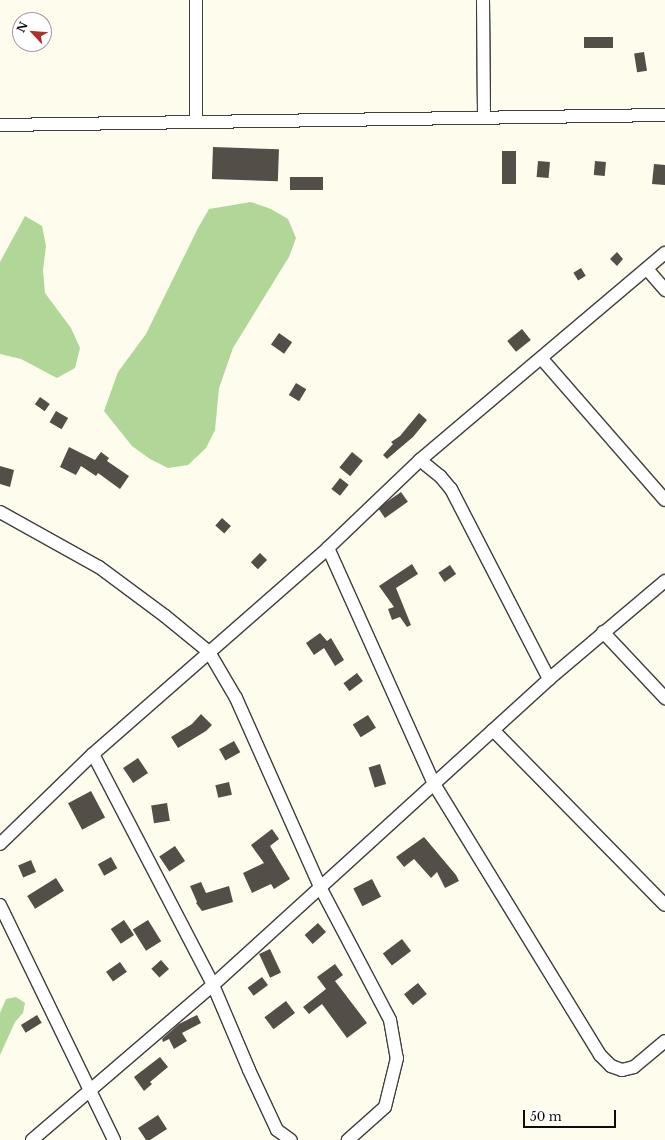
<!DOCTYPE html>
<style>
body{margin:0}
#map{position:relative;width:665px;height:1140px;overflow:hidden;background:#fefcec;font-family:"Libre Baskerville",serif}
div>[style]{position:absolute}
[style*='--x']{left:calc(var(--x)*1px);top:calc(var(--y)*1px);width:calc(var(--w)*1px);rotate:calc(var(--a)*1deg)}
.forest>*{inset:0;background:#b0d698}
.building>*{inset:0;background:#544e49;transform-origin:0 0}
.roads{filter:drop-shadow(1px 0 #3f3f3f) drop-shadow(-1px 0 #3f3f3f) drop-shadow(0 1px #3f3f3f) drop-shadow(0 -1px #3f3f3f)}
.minor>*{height:12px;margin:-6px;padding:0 6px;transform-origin:6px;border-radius:6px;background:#fff}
span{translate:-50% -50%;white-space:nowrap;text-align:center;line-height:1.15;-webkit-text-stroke:4px #fff;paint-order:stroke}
.north{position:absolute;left:12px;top:12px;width:40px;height:40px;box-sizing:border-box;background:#fff;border:1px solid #9e9e9e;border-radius:50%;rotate:296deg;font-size:11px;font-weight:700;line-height:16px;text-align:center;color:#0c0c0c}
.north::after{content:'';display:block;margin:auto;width:14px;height:18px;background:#b42e2c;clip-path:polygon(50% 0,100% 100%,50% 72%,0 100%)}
.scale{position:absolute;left:523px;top:1110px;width:93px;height:18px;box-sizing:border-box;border:2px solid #0c0c0c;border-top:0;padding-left:5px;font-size:12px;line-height:14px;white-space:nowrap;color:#0c0c0c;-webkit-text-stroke:3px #fff;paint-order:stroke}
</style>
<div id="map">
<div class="forest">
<div style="clip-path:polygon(251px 202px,271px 209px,288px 219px,296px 238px,289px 257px,279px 273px,233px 348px,219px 388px,215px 430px,206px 448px,188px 465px,168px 468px,150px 459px,132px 446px,104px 411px,118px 372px,146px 334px,198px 228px,209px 209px)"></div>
<div style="clip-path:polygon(25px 216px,42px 226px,46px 246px,43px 270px,45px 293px,71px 328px,80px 348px,75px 368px,57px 378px,21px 359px,0 354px,0 262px)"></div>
<div style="clip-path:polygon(16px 997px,25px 1003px,23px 1013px,15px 1022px,0 1055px,0 1013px,6px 999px)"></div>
</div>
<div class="building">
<div style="left:584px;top:37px;width:29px;height:11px"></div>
<div style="left:644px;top:52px;width:19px;height:10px;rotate:81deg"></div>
<div style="left:213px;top:147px;width:66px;height:32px;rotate:2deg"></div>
<div style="left:502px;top:151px;width:14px;height:33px"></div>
<div style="left:538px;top:161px;width:12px;height:16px;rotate:5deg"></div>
<div style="left:595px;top:161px;width:11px;height:14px;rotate:5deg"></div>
<div style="clip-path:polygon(654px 164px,665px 165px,665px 185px,652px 184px)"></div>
<div style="left:290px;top:177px;width:33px;height:13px"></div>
<div style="clip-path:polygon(617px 252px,623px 259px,617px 266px,610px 259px)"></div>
<div style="left:581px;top:268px;width:9px;height:9px;rotate:58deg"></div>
<div style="left:522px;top:329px;width:14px;height:19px;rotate:51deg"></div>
<div style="left:279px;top:333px;width:16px;height:14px;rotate:35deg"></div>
<div style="left:296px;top:383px;width:12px;height:14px;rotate:31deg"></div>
<div style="left:40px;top:397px;width:12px;height:9px;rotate:35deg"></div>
<div style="left:56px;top:411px;width:14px;height:13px;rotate:30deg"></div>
<div style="clip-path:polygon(419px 413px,427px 420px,413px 437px,387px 459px,383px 455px,393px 444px,391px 442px,400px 436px)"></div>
<div style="clip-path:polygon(69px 447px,95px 460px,101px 452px,109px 458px,107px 461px,129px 476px,120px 489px,98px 473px,96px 476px,81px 466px,76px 475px,60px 467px)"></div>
<div style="left:352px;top:452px;width:14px;height:20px;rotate:39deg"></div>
<div style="clip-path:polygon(0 466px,14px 470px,10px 487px,0 484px)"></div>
<div style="left:340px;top:478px;width:11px;height:14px;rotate:38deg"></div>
<div style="left:401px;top:492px;width:12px;height:28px;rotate:55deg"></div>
<div style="left:222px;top:518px;width:12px;height:10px;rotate:42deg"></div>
<div style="left:260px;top:553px;width:10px;height:13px;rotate:45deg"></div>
<div style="clip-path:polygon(412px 564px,418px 574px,396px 588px,411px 625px,407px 627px,400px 617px,392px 620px,388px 609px,394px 607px,379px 586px)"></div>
<div style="left:450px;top:565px;width:11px;height:14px;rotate:56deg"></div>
<div style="clip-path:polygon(320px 633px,327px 641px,331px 638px,344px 660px,335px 666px,324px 648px,314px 655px,306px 643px)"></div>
<div style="left:357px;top:673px;width:10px;height:17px;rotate:53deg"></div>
<div style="clip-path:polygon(201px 714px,212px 725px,206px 731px,178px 748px,171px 737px,192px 724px)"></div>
<div style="left:368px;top:715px;width:15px;height:18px;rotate:58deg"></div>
<div style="left:234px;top:741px;width:13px;height:17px;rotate:61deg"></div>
<div style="left:138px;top:758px;width:18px;height:18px;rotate:56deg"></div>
<div style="left:380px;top:764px;width:21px;height:12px;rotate:73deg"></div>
<div style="left:229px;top:782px;width:13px;height:14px;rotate:77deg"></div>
<div style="left:91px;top:791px;width:30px;height:26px;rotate:62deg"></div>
<div style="left:167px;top:803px;width:18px;height:16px;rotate:81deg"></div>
<div style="clip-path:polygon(272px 829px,279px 839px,270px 846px,290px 879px,274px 889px,271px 884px,252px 893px,243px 873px,264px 863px,251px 845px)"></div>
<div style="clip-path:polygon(424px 837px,456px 875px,459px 881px,445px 888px,437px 872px,431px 878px,414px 859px,404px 867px,396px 857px)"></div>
<div style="left:175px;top:846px;width:18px;height:19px;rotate:56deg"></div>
<div style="left:111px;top:857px;width:13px;height:15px;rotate:61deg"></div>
<div style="left:31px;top:860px;width:13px;height:14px;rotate:67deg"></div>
<div style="left:56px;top:878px;width:15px;height:34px;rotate:58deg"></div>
<div style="left:372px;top:879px;width:20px;height:21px;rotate:63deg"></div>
<div style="clip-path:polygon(201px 882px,206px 893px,229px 886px,233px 902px,202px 911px,196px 903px,197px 902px,190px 886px)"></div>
<div style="left:124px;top:920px;width:18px;height:16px;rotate:56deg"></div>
<div style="left:148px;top:920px;width:25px;height:18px;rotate:58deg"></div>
<div style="left:318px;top:923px;width:12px;height:18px;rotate:48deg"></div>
<div style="left:402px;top:939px;width:15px;height:24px;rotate:53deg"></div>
<div style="left:270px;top:949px;width:26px;height:12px;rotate:65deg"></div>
<div style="left:161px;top:960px;width:12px;height:13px;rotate:48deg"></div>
<div style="left:120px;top:962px;width:12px;height:17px;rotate:55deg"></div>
<div style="clip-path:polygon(335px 964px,343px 975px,335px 981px,367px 1023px,347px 1038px,322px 1004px,309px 1014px,303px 1007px,326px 989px,317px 977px)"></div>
<div style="left:262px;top:977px;width:10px;height:18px;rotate:53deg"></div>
<div style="left:418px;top:983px;width:14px;height:18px;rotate:51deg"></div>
<div style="left:286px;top:1001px;width:15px;height:27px;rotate:53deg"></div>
<div style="left:37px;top:1015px;width:9px;height:19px;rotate:58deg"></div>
<div style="clip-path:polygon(197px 1015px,201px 1023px,182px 1033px,187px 1041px,174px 1049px,169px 1039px,163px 1042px,162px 1039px,179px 1024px)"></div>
<div style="clip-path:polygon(160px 1057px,168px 1067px,150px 1082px,152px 1084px,144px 1091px,134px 1077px)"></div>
<div style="clip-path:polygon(158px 1115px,167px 1129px,150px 1140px,146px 1140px,138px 1128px)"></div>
</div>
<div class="roads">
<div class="minor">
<div style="--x:196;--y:0;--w:122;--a:90"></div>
<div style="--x:483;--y:0;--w:118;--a:89.5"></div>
<div style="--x:0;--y:125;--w:665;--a:-0.86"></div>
<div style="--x:647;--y:269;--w:28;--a:49"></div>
<div style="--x:542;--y:359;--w:187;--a:48.9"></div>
<div style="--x:420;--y:460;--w:26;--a:39"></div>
<div style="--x:440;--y:476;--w:17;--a:50"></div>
<div style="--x:451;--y:489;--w:214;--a:62.7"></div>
<div style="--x:0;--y:512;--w:113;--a:29.1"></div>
<div style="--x:99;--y:567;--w:82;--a:36.6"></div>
<div style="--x:165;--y:616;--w:57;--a:39.3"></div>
<div style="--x:209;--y:652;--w:53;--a:59.6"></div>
<div style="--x:236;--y:698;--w:207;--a:66"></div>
<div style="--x:320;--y:887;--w:150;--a:62.2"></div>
<div style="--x:390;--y:1020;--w:39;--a:80"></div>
<div style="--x:397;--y:1058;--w:50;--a:103.8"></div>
<div style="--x:385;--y:1107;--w:50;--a:138.3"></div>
<div style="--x:328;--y:548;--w:259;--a:65.8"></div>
<div style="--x:434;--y:784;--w:318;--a:58.5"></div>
<div style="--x:600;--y:1055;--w:16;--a:45"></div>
<div style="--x:611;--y:1066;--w:12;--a:20"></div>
<div style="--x:622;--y:1070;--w:12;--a:-14"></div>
<div style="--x:634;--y:1067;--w:40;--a:-40"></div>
<div style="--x:603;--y:632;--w:91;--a:46.8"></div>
<div style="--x:493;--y:730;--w:245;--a:45.5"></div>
<div style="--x:93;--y:754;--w:260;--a:62.5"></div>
<div style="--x:213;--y:985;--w:92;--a:67"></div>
<div style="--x:249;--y:1070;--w:66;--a:65"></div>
<div style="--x:277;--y:1130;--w:17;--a:36"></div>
<div style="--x:0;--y:844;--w:129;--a:-44.1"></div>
<div style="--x:93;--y:754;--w:313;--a:-41.2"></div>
<div style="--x:328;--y:548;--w:127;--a:-43.7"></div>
<div style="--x:420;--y:460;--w:321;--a:-40.2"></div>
<div style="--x:0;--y:905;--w:261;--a:64.1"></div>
<div style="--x:32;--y:1140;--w:238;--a:-40.6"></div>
<div style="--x:213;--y:985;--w:454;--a:-42.3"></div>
<div style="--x:549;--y:679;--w:152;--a:-40.2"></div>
</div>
</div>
<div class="north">N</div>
<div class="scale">50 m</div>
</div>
